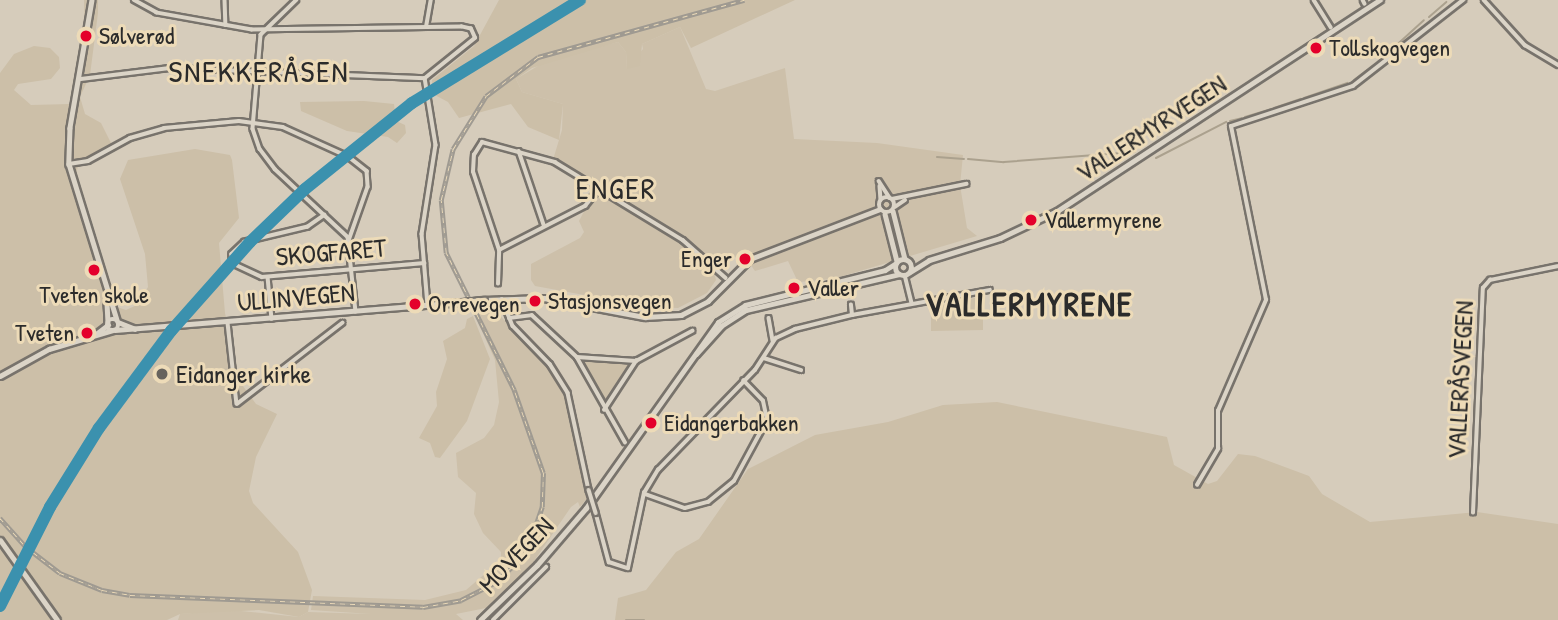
<!DOCTYPE html>
<meta charset="utf-8">
<style>
body{margin:0}
#map{position:relative;width:1558px;height:620px;overflow:hidden;background:#d6ccbb;font-family:"Patrick Hand",sans-serif}
div>[style]{position:absolute}
[style*='--x']{left:calc(var(--x)*1px);top:calc(var(--y)*1px);width:calc(var(--w)*1px);rotate:calc(var(--a)*1deg)}
.built>*{inset:0;background:#cdc0aa}
.green>*{inset:0;background:#ccbfa8}
.stream>*{height:2px;margin:-1px;padding:0 1px;transform-origin:1px;border-radius:1px;background:#aba18e}
.roads{filter:drop-shadow(2px 0 #78736c) drop-shadow(-2px 0 #78736c) drop-shadow(0 2px #78736c) drop-shadow(0 -2px #78736c)}
.minor>*{height:3.5px;margin:-1.75px;padding:0 1.75px;transform-origin:1.75px;border-radius:1.75px;background:#dbd4c7}
.tertiary>*{height:4.5px;margin:-2.25px;padding:0 2.25px;transform-origin:2.25px;border-radius:2.25px;background:#dbd4c7}
.secondary>*{height:4.5px;margin:-2.25px;padding:0 2.25px;transform-origin:2.25px;border-radius:2.25px;background:#dbd4c7}
.secondary>.ring{margin:-2.25px;padding:0;box-sizing:content-box;background:none;border:4.5px solid #dbd4c7;border-radius:50%}
.primary>*{height:5px;margin:-2.5px;padding:0 2.5px;transform-origin:2.5px;border-radius:2.5px;background:#dbd4c7}
.primary>.ring{margin:-2.5px;padding:0;box-sizing:content-box;background:none;border:5px solid #dbd4c7;border-radius:50%}
.trunk>*{height:5px;margin:-2.5px;padding:0 2.5px;transform-origin:2.5px;border-radius:2.5px;background:#dbd4c7}
.rail>*{height:4.5px;margin-top:-2.25px;transform-origin:0;background:repeating-linear-gradient(90deg,#eddbb8 0 5px,#9f9a91 0 10px);box-sizing:border-box;border-block:2px solid #9f9a91}
.bridges{filter:drop-shadow(2px 0 #78736c) drop-shadow(-2px 0 #78736c) drop-shadow(0 2px #78736c) drop-shadow(0 -2px #78736c)}
.minor-bridge>*{height:3.5px;margin:-1.75px;padding:0 1.75px;transform-origin:1.75px;border-radius:1.75px;background:#dbd4c7}
.secondary-bridge>*{height:4.5px;margin:-2.25px;padding:0 2.25px;transform-origin:2.25px;border-radius:2.25px;background:#dbd4c7}
.rail-1>*{height:12px;margin:-6px;padding:0 6px;transform-origin:6px;border-radius:6px;background:#3b91ae}
.dots>*{width:19px;height:19px;translate:-50% -50%;box-sizing:border-box;border:4px solid #eddbb8;border-radius:50%}
span{translate:-50% -50%;white-space:nowrap;text-align:center;line-height:1.15;-webkit-text-stroke:6px #eddbb8;paint-order:stroke}
.bus-label{font-size:24px;color:#2b2b2b}
.left{translate:0 -50%;text-align:left}
.right{translate:-100% -50%;text-align:right}
.street-label{font-size:26px;color:#2b2b2b}
.poi-label{font-size:26px;color:#2b2b2b}
.quarter-label{font-size:30px;color:#2b2b2b;letter-spacing:2px}
.district-label{font-size:33px;color:#2b2b2b;font-weight:700;letter-spacing:2px}
</style>
<div id="map">
<div class="built">
<div style="clip-path:polygon(680px 27px,706px 89px,715px 91px,785px 68px,794px 139px,877px 143px,963px 155px,960px 185px,967px 228px,977px 236px,833px 279px,798px 282px,788px 261px,755px 271px,742px 253px,713px 269px,716px 280px,707px 293px,678px 308px,650px 307px,535px 286px,531px 280px,531px 264px,580px 238px,584px 232px,579px 221px,594px 192px,552px 163px,562px 130px,563px 104px,522px 92px,516px 79px,546px 61px,618px 42px,626px 52px,627px 69px,643px 49px,642px 44px)"></div>
<div style="clip-path:polygon(485px 305px,492px 307px,549px 368px,568px 399px,589px 496px,580px 507px,578px 502px,571px 507px,532px 564px,486px 608px,456px 614px,463px 620px,178px 620px,180px 614px,231px 610px,299px 617px,308px 612px,371px 614px,311px 610px,313px 596px,425px 600px,466px 590px,501px 560px,501px 552px,483px 533px,474px 514px,476px 493px,458px 477px,456px 453px,484px 438px,494px 425px,499px 402px,495px 360px,474px 313px)"></div>
</div>
<div class="green">
<div style="clip-path:polygon(84px 0,98px 0,98px 13px,90px 75px,80px 97px,85px 114px,101px 123px,112px 145px,105px 155px,78px 167px,75px 176px,108px 304px,126px 310px,137px 305px,148px 287px,145px 254px,120px 179px,128px 160px,195px 149px,230px 155px,232px 160px,239px 218px,219px 243px,225px 313px,240px 382px,256px 404px,277px 414px,256px 457px,249px 491px,253px 503px,298px 552px,312px 590px,308px 612px,299px 617px,259px 610px,180px 614px,167px 620px,0 620px,0 73px,14px 54px,34px 46px,50px 48px,59px 57px,60px 68px,51px 79px,18px 84px,14px 90px,31px 105px,70px 104px,85px 34px)"></div>
<div style="clip-path:polygon(499px 0,795px 0,691px 48px,680px 27px,642px 44px,640px 66px,627px 69px,626px 52px,618px 42px,532px 68px,516px 79px,522px 92px,563px 104px,559px 140px,528px 127px,511px 104px,459px 118px,448px 102px,433px 94px,432px 80px,474px 46px)"></div>
<div style="clip-path:polygon(364px 101px,394px 104px,396px 121px,405px 125px,406px 133px,397px 143px,388px 137px,347px 131px,301px 111px,300px 102px)"></div>
<div style="clip-path:polygon(983px 296px,983px 330px,931px 331px,931px 307px)"></div>
<div style="clip-path:polygon(473px 316px,490px 359px,467px 421px,440px 458px,435px 457px,430px 443px,419px 438px,437px 406px,436px 392px,447px 359px,443px 341px,465px 328px,467px 319px)"></div>
<div style="clip-path:polygon(583px 360px,630px 364px,610px 401px,604px 402px)"></div>
<div style="clip-path:polygon(997px 402px,1167px 437px,1174px 465px,1208px 484px,1217px 481px,1238px 454px,1255px 456px,1309px 476px,1322px 494px,1370px 522px,1477px 512px,1558px 524px,1558px 620px,615px 620px,618px 598px,646px 590px,676px 552px,699px 539px,748px 469px,815px 435px,888px 422px,943px 405px)"></div>
</div>
<div class="stream">
<div style="--x:1429;--y:17;--w:23;--a:-41"></div>
<div style="--x:1378;--y:62;--w:62;--a:-42.4"></div>
<div style="--x:1354;--y:80;--w:25;--a:-37"></div>
<div style="--x:1304;--y:98;--w:46;--a:-19.2"></div>
<div style="--x:1274;--y:108;--w:28;--a:-19"></div>
<div style="--x:1245;--y:117;--w:27;--a:-17"></div>
<div style="--x:1230;--y:121;--w:12;--a:-14"></div>
<div style="--x:937;--y:157;--w:27;--a:4"></div>
<div style="--x:1156;--y:158;--w:79;--a:-27.2"></div>
<div style="--x:968;--y:159;--w:36;--a:5"></div>
<div style="--x:1004;--y:162;--w:131;--a:-4.4"></div>
<div style="--x:626;--y:620;--w:18;--a:0"></div>
</div>
<div class="roads">
<div class="minor">
<div style="--x:225;--y:0;--w:25;--a:88"></div>
<div style="--x:297;--y:0;--w:50;--a:135.8"></div>
<div style="--x:261;--y:35;--w:94;--a:94.9"></div>
<div style="--x:253;--y:129;--w:21;--a:71"></div>
<div style="--x:260;--y:149;--w:25;--a:53"></div>
<div style="--x:275;--y:169;--w:100;--a:43"></div>
<div style="--x:348;--y:237;--w:75;--a:83.9"></div>
<div style="--x:1314;--y:0;--w:32;--a:58"></div>
<div style="--x:1363;--y:0;--w:4;--a:63"></div>
<div style="--x:1484;--y:0;--w:61;--a:47.7"></div>
<div style="--x:1525;--y:45;--w:39;--a:31"></div>
<div style="--x:426;--y:27;--w:27;--a:-80"></div>
<div style="--x:425;--y:78;--w:68;--a:80.7"></div>
<div style="--x:436;--y:145;--w:90;--a:98.9"></div>
<div style="--x:422;--y:234;--w:71;--a:85.2"></div>
<div style="--x:81;--y:79;--w:91;--a:-7"></div>
<div style="--x:171;--y:68;--w:254;--a:2.3"></div>
<div style="--x:425;--y:78;--w:64;--a:-38.7"></div>
<div style="--x:475;--y:38;--w:10;--a:-114"></div>
<div style="--x:471;--y:29;--w:9;--a:-167"></div>
<div style="--x:462;--y:27;--w:210;--a:179.2"></div>
<div style="--x:252;--y:30;--w:97;--a:-169.9"></div>
<div style="--x:157;--y:13;--w:26;--a:-151"></div>
<div style="--x:519;--y:151;--w:78;--a:71.3"></div>
<div style="--x:69;--y:164;--w:19;--a:-9"></div>
<div style="--x:88;--y:161;--w:48;--a:-28.7"></div>
<div style="--x:130;--y:138;--w:35;--a:-16"></div>
<div style="--x:164;--y:128;--w:75;--a:-5.3"></div>
<div style="--x:239;--y:121;--w:44;--a:7.8"></div>
<div style="--x:283;--y:127;--w:72;--a:24.4"></div>
<div style="--x:349;--y:157;--w:23;--a:38"></div>
<div style="--x:367;--y:171;--w:16;--a:86"></div>
<div style="--x:368;--y:187;--w:57;--a:109.4"></div>
<div style="--x:879;--y:181;--w:20;--a:57"></div>
<div style="--x:880;--y:186;--w:14;--a:86"></div>
<div style="--x:892;--y:199;--w:76;--a:-11.5"></div>
<div style="--x:895;--y:207;--w:12;--a:-35"></div>
<div style="--x:325;--y:215;--w:21;--a:145"></div>
<div style="--x:308;--y:227;--w:65;--a:166.6"></div>
<div style="--x:245;--y:242;--w:18;--a:137"></div>
<div style="--x:232;--y:254;--w:9;--a:90"></div>
<div style="--x:232;--y:263;--w:33;--a:25"></div>
<div style="--x:262;--y:277;--w:163;--a:-4.9"></div>
<div style="--x:499;--y:250;--w:97;--a:-27.1"></div>
<div style="--x:585;--y:206;--w:22;--a:-51"></div>
<div style="--x:905;--y:275;--w:29;--a:76"></div>
<div style="--x:268;--y:277;--w:42;--a:84.6"></div>
<div style="--x:498;--y:284;--w:34;--a:-88"></div>
<div style="--x:499;--y:250;--w:82;--a:-108.4"></div>
<div style="--x:473;--y:172;--w:17;--a:-87"></div>
<div style="--x:474;--y:155;--w:15;--a:-58"></div>
<div style="--x:482;--y:142;--w:76;--a:15.3"></div>
<div style="--x:555;--y:162;--w:150;--a:31.4"></div>
<div style="--x:683;--y:240;--w:57;--a:41.5"></div>
<div style="--x:502;--y:299;--w:29;--a:68"></div>
<div style="--x:513;--y:326;--w:53;--a:45.8"></div>
<div style="--x:550;--y:364;--w:34;--a:58"></div>
<div style="--x:568;--y:393;--w:99;--a:77.8"></div>
<div style="--x:852;--y:315;--w:140;--a:-10.3"></div>
<div style="--x:509;--y:318;--w:23;--a:-7"></div>
<div style="--x:532;--y:315;--w:62;--a:43"></div>
<div style="--x:577;--y:357;--w:98;--a:60.5"></div>
<div style="--x:769;--y:318;--w:23;--a:80"></div>
<div style="--x:228;--y:323;--w:81;--a:83.7"></div>
<div style="--x:237;--y:404;--w:133;--a:-37.6"></div>
<div style="--x:577;--y:357;--w:59;--a:3.9"></div>
<div style="--x:764;--y:358;--w:39;--a:18"></div>
<div style="--x:604;--y:410;--w:59;--a:-56.9"></div>
<div style="--x:636;--y:361;--w:64;--a:-28.2"></div>
<div style="--x:1197;--y:485;--w:42;--a:-59.7"></div>
<div style="--x:1218;--y:449;--w:38;--a:-90"></div>
<div style="--x:1218;--y:411;--w:121;--a:-66.6"></div>
<div style="--x:1266;--y:300;--w:177;--a:-101.4"></div>
<div style="--x:1231;--y:126;--w:128;--a:-18.2"></div>
<div style="--x:1353;--y:86;--w:140;--a:-38"></div>
<div style="--x:645;--y:494;--w:42;--a:19.3"></div>
<div style="--x:685;--y:508;--w:24;--a:-15"></div>
<div style="--x:708;--y:502;--w:33;--a:-39"></div>
<div style="--x:734;--y:481;--w:69;--a:-61.6"></div>
<div style="--x:767;--y:420;--w:19;--a:-102"></div>
<div style="--x:763;--y:401;--w:28;--a:-134"></div>
<div style="--x:596;--y:513;--w:51;--a:75.1"></div>
<div style="--x:609;--y:562;--w:20;--a:18"></div>
<div style="--x:628;--y:568;--w:77;--a:-78"></div>
<div style="--x:644;--y:493;--w:27;--a:-59"></div>
<div style="--x:658;--y:470;--w:139;--a:-45.9"></div>
<div style="--x:755;--y:370;--w:38;--a:-57"></div>
<div style="--x:776;--y:338;--w:21;--a:-25"></div>
<div style="--x:795;--y:329;--w:59;--a:-13.8"></div>
<div style="--x:852;--y:315;--w:10;--a:-96"></div>
<div style="--x:1473;--y:513;--w:225;--a:-87.5"></div>
<div style="--x:1483;--y:288;--w:11;--a:-49"></div>
<div style="--x:1490;--y:280;--w:69;--a:-11.6"></div>
<div style="--x:493;--y:620;--w:75;--a:-45"></div>
</div>
<div class="tertiary">
<div style="--x:96;--y:334;--w:15;--a:-37"></div>
<div style="--x:0;--y:376;--w:56;--a:-28.9"></div>
<div style="--x:49;--y:349;--w:67;--a:-16.5"></div>
</div>
<div class="secondary">
<div style="--x:92;--y:0;--w:130;--a:99.8"></div>
<div style="--x:70;--y:128;--w:36;--a:92"></div>
<div style="--x:69;--y:164;--w:163;--a:72.9"></div>
<div class="ring" style="left:879px;top:197px;width:11.5px;height:11.5px"></div>
<div style="--x:893;--y:211;--w:49;--a:76"></div>
<div style="--x:885;--y:214;--w:49;--a:75.7"></div>
<div style="--x:484;--y:300;--w:60;--a:-1.9"></div>
<div style="--x:544;--y:298;--w:103;--a:10.7"></div>
<div style="--x:645;--y:317;--w:36;--a:-3"></div>
<div style="--x:681;--y:315;--w:30;--a:-27"></div>
<div style="--x:708;--y:301;--w:59;--a:-45"></div>
<div style="--x:750;--y:259;--w:139;--a:-21"></div>
<div style="--x:107;--y:303;--w:19;--a:87"></div>
<div class="ring" style="left:107.5px;top:319.5px;width:6.5px;height:6.5px"></div>
<div style="--x:118;--y:322;--w:18;--a:22"></div>
<div style="--x:115;--y:330;--w:339;--a:-4.6"></div>
</div>
<div class="primary">
<div class="ring" style="left:895px;top:259px;width:11px;height:11px"></div>
<div style="--x:910;--y:272;--w:22;--a:-32"></div>
<div style="--x:929;--y:260;--w:74;--a:-17.2"></div>
<div style="--x:1000;--y:238;--w:63;--a:-25.3"></div>
<div style="--x:1057;--y:211;--w:386;--a:-33.2"></div>
<div style="--x:696;--y:354;--w:38;--a:-48"></div>
<div style="--x:721;--y:326;--w:30;--a:-33"></div>
<div style="--x:746;--y:310;--w:157;--a:-13.2"></div>
<div style="--x:480;--y:620;--w:79;--a:-44"></div>
<div style="--x:537;--y:565;--w:75;--a:-49.3"></div>
<div style="--x:586;--y:508;--w:228;--a:-54.6"></div>
<div style="--x:718;--y:322;--w:32;--a:-32"></div>
<div style="--x:745;--y:305;--w:144;--a:-14"></div>
<div style="--x:885;--y:270;--w:13;--a:-32"></div>
</div>
<div class="trunk">
<div style="--x:0;--y:540;--w:98;--a:54.5"></div>
</div>
</div>
<div class="rail">
<div style="--x:0;--y:518;--w:38;--a:48"></div>
<div style="--x:25;--y:546;--w:44;--a:37.6"></div>
<div style="--x:60;--y:573;--w:45;--a:22"></div>
<div style="--x:102;--y:590;--w:28;--a:10"></div>
<div style="--x:130;--y:595;--w:293;--a:2.3"></div>
<div style="--x:423;--y:607;--w:39;--a:-10"></div>
<div style="--x:461;--y:600;--w:36;--a:-27"></div>
<div style="--x:493;--y:584;--w:30;--a:-42"></div>
<div style="--x:515;--y:564;--w:30;--a:-57"></div>
<div style="--x:531;--y:539;--w:34;--a:-71"></div>
<div style="--x:542;--y:507;--w:34;--a:-88"></div>
<div style="--x:543;--y:473;--w:88;--a:-109.3"></div>
<div style="--x:514;--y:390;--w:153;--a:-116.4"></div>
<div style="--x:446;--y:253;--w:53;--a:-95.4"></div>
<div style="--x:441;--y:200;--w:52;--a:-76.8"></div>
<div style="--x:453;--y:149;--w:62;--a:-58.1"></div>
<div style="--x:486;--y:96;--w:65;--a:-36.9"></div>
<div style="--x:538;--y:57;--w:214;--a:-15.5"></div>
</div>
<div class="bridges">
<div class="minor-bridge">
<div style="--x:589;--y:490;--w:24;--a:73"></div>
</div>
<div class="secondary-bridge">
<div style="--x:453;--y:303;--w:31;--a:-6"></div>
</div>
</div>
<div class="rail-1">
<div style="--x:0;--y:606;--w:111;--a:-63.2"></div>
<div style="--x:50;--y:507;--w:93;--a:-58.2"></div>
<div style="--x:99;--y:428;--w:121;--a:-53.4"></div>
<div style="--x:171;--y:331;--w:119;--a:-48.4"></div>
<div style="--x:250;--y:242;--w:76;--a:-43.9"></div>
<div style="--x:305;--y:189;--w:137;--a:-38.8"></div>
<div style="--x:412;--y:103;--w:197;--a:-31.5"></div>
</div>
<div class="dots">
<div style="left:86px;top:36px;background:#e4002b"></div>
<div style="left:1316px;top:48px;background:#e4002b"></div>
<div style="left:1031px;top:220px;background:#e4002b"></div>
<div style="left:745px;top:259px;background:#e4002b"></div>
<div style="left:94px;top:270px;background:#e4002b"></div>
<div style="left:794px;top:288px;background:#e4002b"></div>
<div style="left:535px;top:301px;background:#e4002b"></div>
<div style="left:415px;top:304px;background:#e4002b"></div>
<div style="left:87px;top:333px;background:#e4002b"></div>
<div style="left:162px;top:374px;background:#67635d"></div>
<div style="left:651px;top:423px;background:#e4002b"></div>
</div>
<div class="bus-label">
<span class="left" style="left:99px;top:36px">Sølverød</span>
<span class="left" style="left:1329px;top:48px">Tollskogvegen</span>
<span class="left" style="left:1044px;top:220px">Vallermyrene</span>
<span class="right" style="left:732px;top:259px">Enger</span>
<span class="left" style="left:807px;top:288px">Valler</span>
<span style="left:94px;top:295px">Tveten skole</span>
<span class="left" style="left:548px;top:301px">Stasjonsvegen</span>
<span class="left" style="left:428px;top:304px">Orrevegen</span>
<span class="right" style="left:74px;top:333px">Tveten</span>
<span class="left" style="left:664px;top:423px">Eidangerbakken</span>
</div>
<div class="street-label">
<span style="left:1151px;top:128px;rotate:-33deg">VALLERMYRVEGEN</span>
<span style="left:331px;top:252px;rotate:-5deg">SKOGFARET</span>
<span style="left:296px;top:297px;rotate:-5deg">ULLINVEGEN</span>
<span style="left:1460px;top:380px;rotate:-87deg">VALLERÅSVEGEN</span>
<span style="left:516px;top:555px;rotate:-46deg">MOVEGEN</span>
</div>
<div class="poi-label">
<span class="left" style="left:176px;top:374px">Eidanger kirke</span>
</div>
<div class="quarter-label">
<span style="left:259px;top:71px">SNEKKERÅSEN</span>
<span style="left:616px;top:188px">ENGER</span>
</div>
<div class="district-label">
<span style="left:1029px;top:305px">VALLERMYRENE</span>
</div>
</div>
